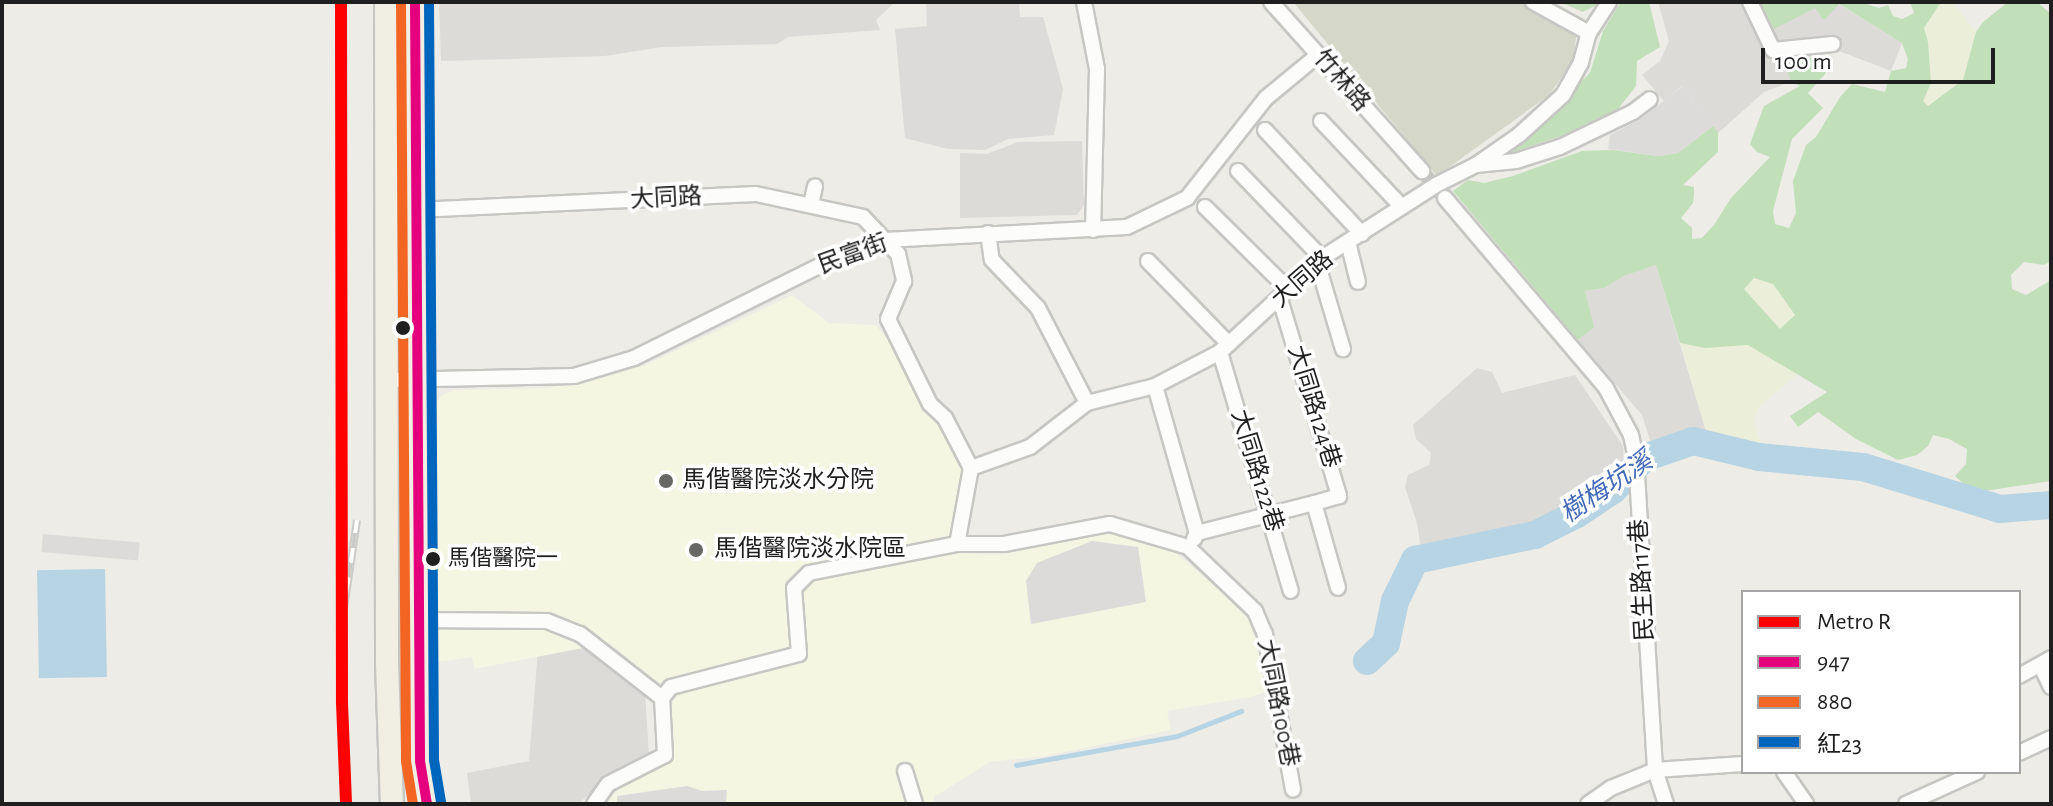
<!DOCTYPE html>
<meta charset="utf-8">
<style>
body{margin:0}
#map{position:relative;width:2053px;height:806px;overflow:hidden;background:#edece7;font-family:"Alegreya Sans","Noto Sans TC",sans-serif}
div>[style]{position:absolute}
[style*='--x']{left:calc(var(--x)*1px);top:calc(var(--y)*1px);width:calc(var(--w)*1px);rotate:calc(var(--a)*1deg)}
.residential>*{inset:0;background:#dcdbd8}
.education>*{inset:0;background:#f4f6e2}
.construction>*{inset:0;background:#d5d7c8}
.farmland>*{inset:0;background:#ebefd9}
.forest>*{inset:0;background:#c1dfb9}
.parking>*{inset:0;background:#dcdbd9;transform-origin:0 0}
.water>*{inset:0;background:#b7d4e4;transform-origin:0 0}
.stream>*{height:5px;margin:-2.5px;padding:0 2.5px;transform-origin:2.5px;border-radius:2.5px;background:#b7d4e4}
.river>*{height:28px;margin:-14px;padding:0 14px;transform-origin:14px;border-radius:14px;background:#b7d4e4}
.minor-tunnel>*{height:14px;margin-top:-7px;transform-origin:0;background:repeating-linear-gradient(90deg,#c4c3bf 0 14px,transparent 0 21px)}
.roads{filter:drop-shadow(2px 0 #c6c6c3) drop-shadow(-2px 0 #c6c6c3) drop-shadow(0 2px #c6c6c3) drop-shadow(0 -2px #c6c6c3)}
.minor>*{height:14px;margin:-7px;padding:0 7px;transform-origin:7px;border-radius:7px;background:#fcfcfb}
.primary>*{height:22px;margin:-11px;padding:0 11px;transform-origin:11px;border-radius:11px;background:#f1eee4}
.rail>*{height:8px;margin-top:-4px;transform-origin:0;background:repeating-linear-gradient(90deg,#fff 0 15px,#cbcbca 0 30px);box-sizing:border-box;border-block:2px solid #cbcbca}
.bus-1>*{height:10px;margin:-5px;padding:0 5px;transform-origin:5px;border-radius:5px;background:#e5007d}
.bus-2>*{height:10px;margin:-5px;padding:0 5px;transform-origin:5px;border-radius:5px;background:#f26522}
.bus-3>*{height:10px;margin:-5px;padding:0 5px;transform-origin:5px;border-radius:5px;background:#0065bd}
.metro-1>*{height:12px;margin:-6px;padding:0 6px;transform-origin:6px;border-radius:6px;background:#f00}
.dots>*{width:22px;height:22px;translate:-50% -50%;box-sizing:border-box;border:4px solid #fff;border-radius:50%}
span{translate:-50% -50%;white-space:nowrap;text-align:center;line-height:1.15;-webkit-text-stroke:7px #fff;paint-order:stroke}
.bus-label{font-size:22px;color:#1f1f1f}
.left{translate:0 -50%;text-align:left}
.street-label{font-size:24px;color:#1f1f1f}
.poi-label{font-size:24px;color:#1f1f1f}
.water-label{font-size:26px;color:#416ab8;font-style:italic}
.frame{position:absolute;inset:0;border:4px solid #1f1f1f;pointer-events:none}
.legend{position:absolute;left:1741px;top:590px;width:280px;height:184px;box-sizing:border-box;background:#fff;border:2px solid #a5a5a5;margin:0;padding:10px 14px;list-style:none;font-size:24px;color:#1f1f1f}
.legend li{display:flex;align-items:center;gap:16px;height:40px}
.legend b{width:40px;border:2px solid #a5a5a5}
.scale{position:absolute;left:1761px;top:48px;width:234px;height:36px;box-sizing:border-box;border:4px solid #1f1f1f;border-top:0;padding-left:10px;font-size:24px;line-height:28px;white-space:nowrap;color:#1f1f1f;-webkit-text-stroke:6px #fff;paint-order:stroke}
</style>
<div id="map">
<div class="residential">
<div style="clip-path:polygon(439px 2px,895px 2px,876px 20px,880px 30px,788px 37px,777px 44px,662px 47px,605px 56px,441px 61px)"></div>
<div style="clip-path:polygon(1658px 2px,1759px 2px,1767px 23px,1815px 7px,1824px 19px,1838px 4px,1902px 43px,1891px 71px,1839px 51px,1786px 64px,1791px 82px,1764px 92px,1718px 133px,1693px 102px,1691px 93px,1681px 87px,1664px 101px,1642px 75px,1660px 61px,1669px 41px)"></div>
<div style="clip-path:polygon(1082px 141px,1084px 205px,1077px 215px,960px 218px,960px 153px,987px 154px,1018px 142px)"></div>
<div style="clip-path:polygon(1656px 265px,1706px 431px,1651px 443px,1642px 415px,1578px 340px,1593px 327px,1585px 291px,1604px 288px,1624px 276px)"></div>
<div style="clip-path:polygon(1477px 368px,1492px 372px,1502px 393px,1575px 375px,1623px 446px,1624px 468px,1533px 525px,1421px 548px,1417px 523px,1405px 487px,1408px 475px,1429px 465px,1431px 453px,1416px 439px,1413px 425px)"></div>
<div style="clip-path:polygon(539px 638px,567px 639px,603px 659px,645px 693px,649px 756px,620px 767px,578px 804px,471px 804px,467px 773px,529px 761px)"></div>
</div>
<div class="education">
<div style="clip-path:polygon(792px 295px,829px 323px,875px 325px,896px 347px,925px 410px,943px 424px,963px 471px,952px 534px,958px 552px,996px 555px,1112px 531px,1171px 549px,1253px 618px,1261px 631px,1271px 690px,1251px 697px,1167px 711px,1171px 730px,1046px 756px,990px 762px,934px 797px,934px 804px,607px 804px,621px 785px,665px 765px,673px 753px,671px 701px,658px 683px,609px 643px,474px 669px,472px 657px,437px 662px,434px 405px,442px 395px,455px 390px,547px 388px,590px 381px,643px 366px)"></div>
</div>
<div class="construction">
<div style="clip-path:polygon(1293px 2px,1530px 2px,1576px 36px,1574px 59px,1549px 95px,1437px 176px)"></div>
</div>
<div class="farmland">
<div style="clip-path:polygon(1941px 2px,1953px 2px,1976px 32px,1963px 80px,1928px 106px,1923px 101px,1931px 83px,1928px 42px,1923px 28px)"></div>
<div style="clip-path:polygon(1754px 278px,1773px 284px,1795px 315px,1780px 329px,1744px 289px)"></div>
<div style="clip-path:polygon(1680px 343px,1705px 348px,1748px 344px,1799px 373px,1760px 406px,1754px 418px,1761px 446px,1715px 436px,1706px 431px)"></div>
</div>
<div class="forest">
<div style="clip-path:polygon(1560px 2px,1602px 2px,1583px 12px)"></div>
<div style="clip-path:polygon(1649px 2px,1660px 47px,1637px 61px,1636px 86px,1618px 109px,1561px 136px,1501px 156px,1590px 73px,1603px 31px,1620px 3px)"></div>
<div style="clip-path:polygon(evenodd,1759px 2px,1860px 2px,1879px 8px,1888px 5px,1893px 16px,1902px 19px,1914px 13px,1910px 2px,1941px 2px,1924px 28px,1928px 42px,1931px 83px,1923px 101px,1928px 106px,1963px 80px,1976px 32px,1983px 22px,2008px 2px,2037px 2px,2051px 14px,2051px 261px,2044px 265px,2024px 262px,2011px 275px,2012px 289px,2026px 295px,2051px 280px,2051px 481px,1984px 491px,1966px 486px,1955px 476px,1966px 464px,1967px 449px,1949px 439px,1933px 435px,1928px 446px,1917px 455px,1898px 460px,1856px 439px,1818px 412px,1798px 427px,1790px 416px,1827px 392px,1748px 345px,1705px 348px,1680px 343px,1656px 265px,1624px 276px,1604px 288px,1585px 291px,1594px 327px,1578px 340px,1453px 191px,1468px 180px,1484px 183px,1513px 176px,1582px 151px,1613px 150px,1658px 156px,1678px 153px,1713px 126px,1718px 133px,1718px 152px,1683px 185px,1694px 187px,1694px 193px,1693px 203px,1681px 218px,1692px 228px,1692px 239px,1702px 238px,1714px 225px,1731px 198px,1770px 157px,1757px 152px,1750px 144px,1764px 106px,1800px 86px,1791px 82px,1785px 64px,1815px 57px,1826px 73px,1808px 93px,1823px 108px,1792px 139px,1773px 211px,1775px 224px,1789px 228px,1796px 213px,1793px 181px,1806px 145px,1816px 137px,1840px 97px,1852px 84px,1885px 92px,1891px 71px,1906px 68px,1908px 59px,1902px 43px,1839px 4px,1824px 20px,1815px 8px,1774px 29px,1767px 23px,1759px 2px,1754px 278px,1773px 284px,1795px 315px,1780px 329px,1744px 289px,1754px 278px)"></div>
</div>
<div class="parking">
<div style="clip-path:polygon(926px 2px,1019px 2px,1020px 17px,1043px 17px,1063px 89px,1054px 135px,1008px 139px,985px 150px,948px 149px,905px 138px,895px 29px,927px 26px)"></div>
<div style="clip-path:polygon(1682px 87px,1691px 93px,1693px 102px,1713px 126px,1678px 153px,1658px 156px,1608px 149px,1610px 135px,1639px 120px)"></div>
<div style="left:43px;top:534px;width:97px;height:18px;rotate:5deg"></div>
<div style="clip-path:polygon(1092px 541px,1138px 547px,1146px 602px,1031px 624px,1026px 581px,1037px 563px)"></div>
<div style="clip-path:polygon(687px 786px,702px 791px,727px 790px,726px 804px,617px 804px,617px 796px)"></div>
</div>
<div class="water">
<div style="left:105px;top:569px;width:108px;height:68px;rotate:89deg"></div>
</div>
<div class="stream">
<div style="--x:1016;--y:765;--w:164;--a:-10.2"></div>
<div style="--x:1177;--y:736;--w:69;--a:-21.3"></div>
</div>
<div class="river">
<div style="--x:1367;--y:661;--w:26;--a:-43"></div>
<div style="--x:1386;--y:643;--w:43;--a:-77.9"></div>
<div style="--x:1395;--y:601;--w:46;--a:-64"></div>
<div style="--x:1415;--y:560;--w:123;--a:-11.8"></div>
<div style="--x:1535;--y:535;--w:47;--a:-26.6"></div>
<div style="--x:1577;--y:514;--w:43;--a:-33.7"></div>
<div style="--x:1613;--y:490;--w:45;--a:-45.9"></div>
<div style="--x:1644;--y:458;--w:52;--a:-19.1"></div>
<div style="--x:1693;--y:441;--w:68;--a:13.6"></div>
<div style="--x:1759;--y:457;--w:104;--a:5.5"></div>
<div style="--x:1863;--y:467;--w:143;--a:17"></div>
<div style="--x:2000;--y:509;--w:51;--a:-4.5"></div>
</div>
<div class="minor-tunnel">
<div style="--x:1422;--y:171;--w:35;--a:50"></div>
</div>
<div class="roads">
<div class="minor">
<div style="--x:1084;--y:2;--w:68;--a:79"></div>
<div style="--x:1097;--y:69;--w:161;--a:91.4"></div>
<div style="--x:1271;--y:2;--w:227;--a:48.2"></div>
<div style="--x:1533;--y:2;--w:64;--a:29"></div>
<div style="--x:1750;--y:2;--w:53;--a:64.4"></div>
<div style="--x:1773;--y:50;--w:60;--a:-5.7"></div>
<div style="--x:1321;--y:121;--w:118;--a:46.7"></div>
<div style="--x:1265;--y:130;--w:142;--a:47"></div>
<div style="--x:1476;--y:165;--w:40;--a:-5.7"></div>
<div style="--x:1516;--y:161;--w:46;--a:-17.7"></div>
<div style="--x:1560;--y:147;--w:81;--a:-25.6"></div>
<div style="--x:1633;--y:112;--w:21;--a:-37"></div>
<div style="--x:1238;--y:171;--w:121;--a:46"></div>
<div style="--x:1445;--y:198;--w:249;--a:49.7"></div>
<div style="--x:1606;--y:388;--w:53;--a:62"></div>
<div style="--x:1631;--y:435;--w:24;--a:78"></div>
<div style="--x:1636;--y:458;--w:313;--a:86.5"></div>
<div style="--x:1655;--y:770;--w:36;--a:72"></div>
<div style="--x:811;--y:205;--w:19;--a:-78"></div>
<div style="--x:1205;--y:207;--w:118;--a:44.7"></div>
<div style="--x:416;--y:210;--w:340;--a:-2.7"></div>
<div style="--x:756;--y:194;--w:109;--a:12.1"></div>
<div style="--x:863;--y:217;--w:51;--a:46.6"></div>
<div style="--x:898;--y:254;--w:28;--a:77"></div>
<div style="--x:904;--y:281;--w:41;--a:112.8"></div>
<div style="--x:888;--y:319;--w:95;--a:63.7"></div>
<div style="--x:930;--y:404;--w:21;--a:43"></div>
<div style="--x:945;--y:418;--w:56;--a:62.5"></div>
<div style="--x:971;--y:468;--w:77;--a:100.4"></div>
<div style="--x:988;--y:233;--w:27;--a:82"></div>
<div style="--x:992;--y:260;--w:66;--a:46.2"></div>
<div style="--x:1038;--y:308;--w:107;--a:62.7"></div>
<div style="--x:1348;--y:242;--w:41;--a:76"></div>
<div style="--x:1148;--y:261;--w:116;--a:45.7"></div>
<div style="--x:1317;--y:262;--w:91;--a:73.4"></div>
<div style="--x:1280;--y:299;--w:206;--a:73.3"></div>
<div style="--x:1339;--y:496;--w:26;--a:164"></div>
<div style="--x:1314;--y:503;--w:88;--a:74.2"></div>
<div style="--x:1220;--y:352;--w:249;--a:73.5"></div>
<div style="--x:388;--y:380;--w:186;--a:-1.2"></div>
<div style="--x:574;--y:376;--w:63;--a:-16.7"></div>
<div style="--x:634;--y:358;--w:241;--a:-26.4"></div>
<div style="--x:850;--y:251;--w:37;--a:-17"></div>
<div style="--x:885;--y:240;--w:242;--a:-3.1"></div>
<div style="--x:1127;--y:227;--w:67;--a:-25.8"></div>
<div style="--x:1187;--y:198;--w:127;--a:-51.7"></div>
<div style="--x:1266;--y:98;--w:67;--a:-39.6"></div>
<div style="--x:1155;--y:386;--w:153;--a:74.1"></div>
<div style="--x:971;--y:468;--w:63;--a:-19.6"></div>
<div style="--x:1030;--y:447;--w:72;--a:-37.7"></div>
<div style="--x:1087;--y:403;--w:70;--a:-14"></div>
<div style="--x:1155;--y:386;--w:73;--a:-27.6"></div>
<div style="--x:1220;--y:352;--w:139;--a:-42.7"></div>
<div style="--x:1322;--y:258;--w:135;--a:-32.6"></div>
<div style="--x:1436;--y:185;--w:45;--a:-26.6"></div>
<div style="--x:1476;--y:165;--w:52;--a:-34.9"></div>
<div style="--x:1519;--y:135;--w:59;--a:-42.3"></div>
<div style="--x:1563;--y:95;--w:38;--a:-61"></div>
<div style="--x:1581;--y:62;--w:30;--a:-75"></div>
<div style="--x:1589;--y:33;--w:37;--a:-57"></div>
<div style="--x:1194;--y:539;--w:7;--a:-63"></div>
<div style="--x:1197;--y:533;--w:121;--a:-14.4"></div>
<div style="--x:418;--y:620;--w:129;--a:0.4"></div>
<div style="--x:547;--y:621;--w:35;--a:22"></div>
<div style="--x:580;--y:634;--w:104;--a:38"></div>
<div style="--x:2041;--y:666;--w:23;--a:65"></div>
<div style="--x:2019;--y:676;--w:37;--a:-29"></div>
<div style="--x:2019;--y:753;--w:35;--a:-25"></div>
<div style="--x:905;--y:771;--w:34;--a:73"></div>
<div style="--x:1784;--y:772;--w:39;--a:55"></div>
<div style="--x:594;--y:804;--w:24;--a:-55"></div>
<div style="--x:608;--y:784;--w:64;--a:-27"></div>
<div style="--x:665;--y:755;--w:57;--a:-93"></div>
<div style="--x:662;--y:698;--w:14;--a:-51"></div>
<div style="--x:671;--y:687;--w:132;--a:-14.5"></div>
<div style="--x:799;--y:654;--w:66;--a:-94.3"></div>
<div style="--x:794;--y:588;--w:21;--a:-45"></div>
<div style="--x:809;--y:573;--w:151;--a:-11.1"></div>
<div style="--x:957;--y:544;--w:47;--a:0"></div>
<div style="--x:1004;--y:544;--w:108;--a:-10.7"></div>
<div style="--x:1110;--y:524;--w:81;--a:16.4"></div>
<div style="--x:1188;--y:547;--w:93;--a:43.7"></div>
<div style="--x:1255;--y:611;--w:25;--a:67"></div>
<div style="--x:1265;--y:634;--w:158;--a:79.8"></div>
<div style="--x:1588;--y:804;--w:28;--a:-35"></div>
<div style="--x:1611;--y:788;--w:48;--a:-22.2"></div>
<div style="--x:1655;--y:770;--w:88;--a:-3.9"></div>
<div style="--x:1906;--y:804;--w:78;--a:-24.3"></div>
</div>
<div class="primary">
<div style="--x:386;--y:2;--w:661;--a:89.91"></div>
<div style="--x:387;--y:663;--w:141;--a:88"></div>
<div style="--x:415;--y:2;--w:618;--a:89.72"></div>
<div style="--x:418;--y:620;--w:141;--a:89.2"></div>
<div style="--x:420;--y:761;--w:44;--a:80.8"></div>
</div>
</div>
<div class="rail">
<div style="--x:342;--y:622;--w:103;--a:-81.6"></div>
</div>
<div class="bus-1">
<div style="--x:415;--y:2;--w:759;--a:89.62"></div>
<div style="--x:420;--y:761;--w:44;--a:80.8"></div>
</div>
<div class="bus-2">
<div style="--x:401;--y:2;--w:759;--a:89.62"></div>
<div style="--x:406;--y:761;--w:44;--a:80.8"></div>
</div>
<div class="bus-3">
<div style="--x:429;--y:2;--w:758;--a:89.62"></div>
<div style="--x:434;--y:760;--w:43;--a:80.5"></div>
</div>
<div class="metro-1">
<div style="--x:341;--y:2;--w:701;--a:89.92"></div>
<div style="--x:342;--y:703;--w:101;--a:87.7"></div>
</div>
<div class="dots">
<div style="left:403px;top:328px;background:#1f1f1f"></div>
<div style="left:666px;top:481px;background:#676765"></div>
<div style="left:696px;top:550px;background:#676765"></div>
<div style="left:433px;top:559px;background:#1f1f1f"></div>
</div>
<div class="bus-label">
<span class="left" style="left:448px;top:559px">馬偕醫院一</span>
</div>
<div class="street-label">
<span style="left:1341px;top:81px;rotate:49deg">竹林路</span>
<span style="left:666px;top:199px;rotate:-3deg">大同路</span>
<span style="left:853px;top:255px;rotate:-20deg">民富街</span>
<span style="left:1303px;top:280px;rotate:-41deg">大同路</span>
<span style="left:1313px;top:407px;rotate:73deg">大同路124巷</span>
<span style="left:1256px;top:471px;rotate:73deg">大同路122巷</span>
<span style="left:1643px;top:580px;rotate:-93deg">民生路117巷</span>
<span style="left:1277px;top:703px;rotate:79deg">大同路100巷</span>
</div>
<div class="poi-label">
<span class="left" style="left:682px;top:481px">馬偕醫院淡水分院</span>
<span class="left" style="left:714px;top:550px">馬偕醫院淡水院區</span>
</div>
<div class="water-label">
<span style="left:1607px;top:488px;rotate:-34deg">樹梅坑溪</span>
</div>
<div class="frame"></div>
<ul class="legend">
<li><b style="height:10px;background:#f00"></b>Metro R</li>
<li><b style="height:10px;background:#e5007d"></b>947</li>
<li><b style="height:10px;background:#f26522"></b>880</li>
<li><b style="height:10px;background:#0065bd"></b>紅23</li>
</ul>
<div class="scale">100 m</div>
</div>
